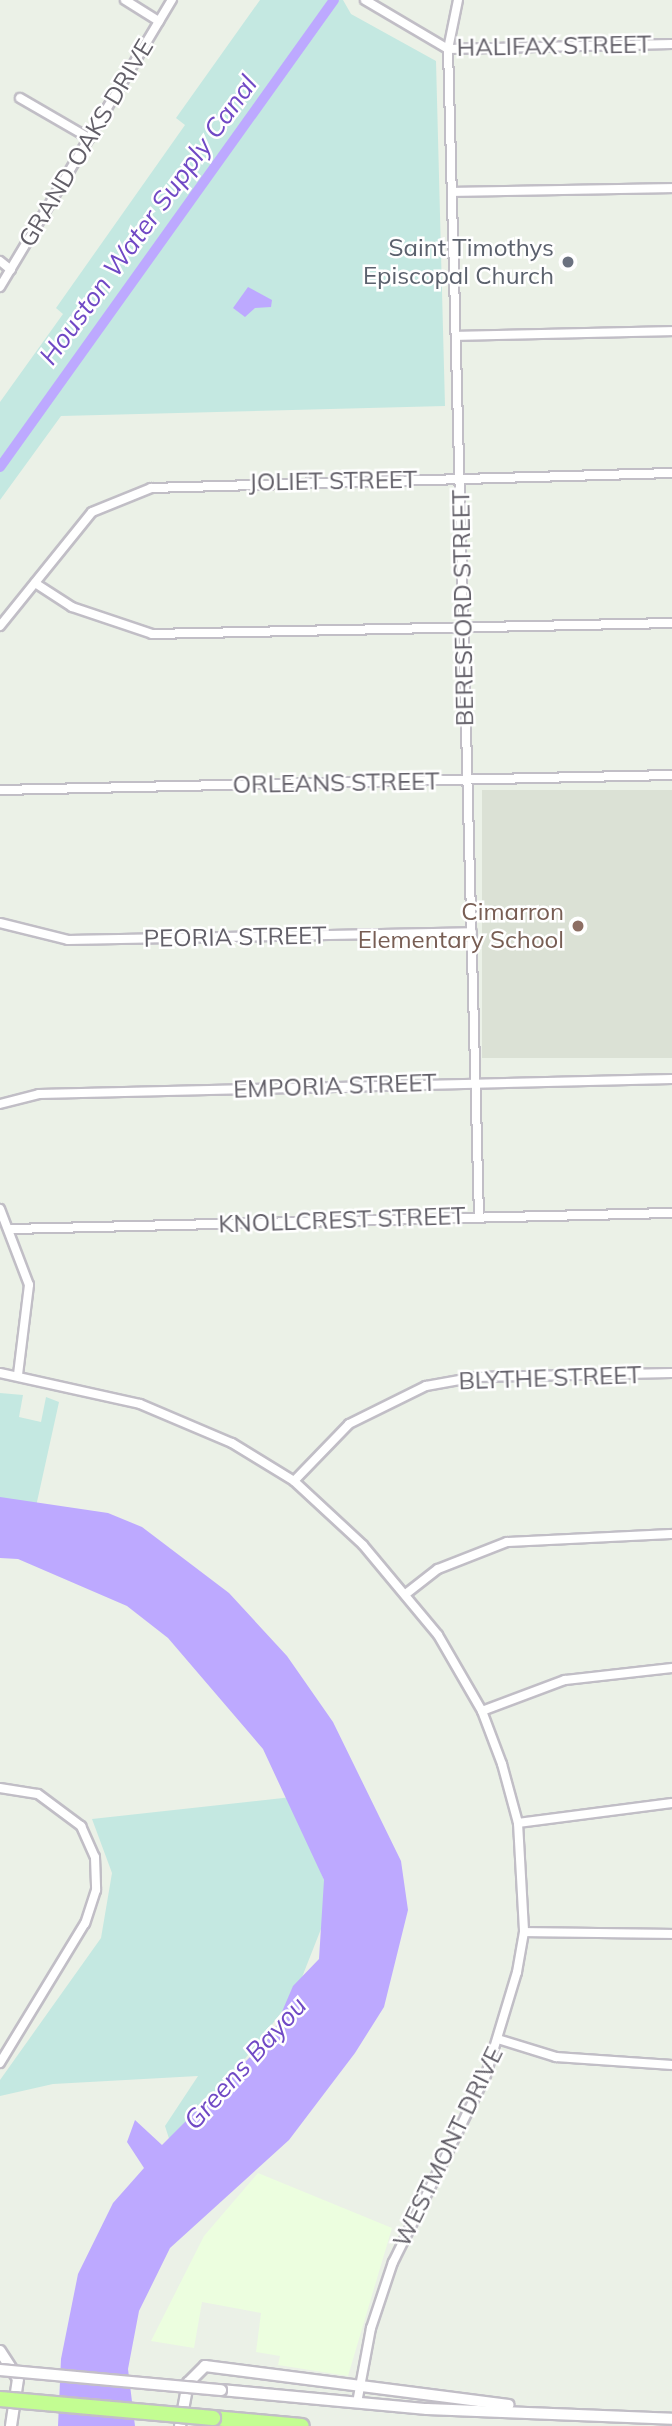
<!DOCTYPE html>
<style>
body{margin:0}
#map{position:relative;width:672px;height:2426px;overflow:hidden;background:#ebf1e7;font-family:Mulish,sans-serif}
div>[style]{position:absolute}
[style*='--x']{left:calc(var(--x)*1px);top:calc(var(--y)*1px);width:calc(var(--w)*1px);rotate:calc(var(--a)*1deg)}
.commercial>*{inset:0;background:#ecfedf}
.education>*{inset:0;background:#dbe1d5;transform-origin:0 0}
.green>*{inset:0;background:#c4e8e1}
.water>*{inset:0;background:#bda9ff}
.canal>*{height:10px;margin:-5px;padding:0 5px;transform-origin:5px;border-radius:5px;background:#bda9ff}
.roads{filter:drop-shadow(2px 0 #c1bec6) drop-shadow(-2px 0 #c1bec6) drop-shadow(0 2px #c1bec6) drop-shadow(0 -2px #c1bec6)}
.minor>*{height:8px;margin:-4px;padding:0 4px;transform-origin:4px;border-radius:4px;background:#fff}
.secondary>*{height:10px;margin:-5px;padding:0 5px;transform-origin:5px;border-radius:5px;background:#fff}
.motorway>*{height:14px;margin:-7px;padding:0 7px;transform-origin:7px;border-radius:7px;background:#c3fd92}
.bridges{filter:drop-shadow(2px 0 #c3bfc8) drop-shadow(-2px 0 #c3bfc8) drop-shadow(0 2px #c3bfc8) drop-shadow(0 -2px #c3bfc8)}
.secondary-bridge>*{height:10px;margin:-5px;padding:0 5px;transform-origin:5px;border-radius:5px;background:#fff}
.motorway-bridge>*{height:14px;margin:-7px;padding:0 7px;transform-origin:7px;border-radius:7px;background:#c3fd92}
.dots>*{width:19px;height:19px;translate:-50% -50%;box-sizing:border-box;border:4px solid #fff;border-radius:50%}
span{translate:-50% -50%;white-space:nowrap;text-align:center;line-height:1.15;-webkit-text-stroke:5px #fff;paint-order:stroke}
.street-label{font-size:24px;color:#625f68}
.worship-label{font-size:24px;color:#5b616d}
.right{translate:-100% -50%;text-align:right}
.education-label{font-size:24px;color:#785e54}
.water-label{font-size:26px;color:#7049c5;font-style:italic}
</style>
<div id="map">
<div class="commercial">
<div style="clip-path:polygon(258px 2173px,392px 2228px,348px 2376px,278px 2365px,280px 2356px,256px 2352px,261px 2313px,202px 2302px,194px 2348px,151px 2341px,204px 2236px)"></div>
</div>
<div class="education">
<div style="left:672px;top:790px;width:268px;height:190px;rotate:90deg"></div>
</div>
<div class="green">
<div style="clip-path:polygon(260px 0,343px 0,351px 14px,436px 61px,445px 406px,61px 416px,0 500px,0 402px,63px 314px,56px 308px,185px 125px,176px 118px)"></div>
<div style="clip-path:polygon(0 1393px,23px 1395px,19px 1417px,41px 1422px,46px 1397px,59px 1402px,35px 1511px,0 1512px)"></div>
<div style="clip-path:polygon(292px 1797px,332px 1901px,295px 1995px,173px 2151px,165px 2126px,198px 2076px,53px 2084px,0 2096px,0 2080px,101px 1938px,112px 1873px,92px 1819px)"></div>
</div>
<div class="water">
<div style="clip-path:polygon(248px 287px,272px 300px,271px 307px,255px 308px,245px 317px,233px 308px)"></div>
<div style="clip-path:polygon(0 1497px,108px 1513px,142px 1527px,229px 1593px,287px 1656px,333px 1722px,401px 1861px,408px 1910px,384px 2007px,355px 2053px,289px 2140px,170px 2248px,139px 2311px,128px 2369px,135px 2426px,58px 2426px,61px 2359px,78px 2274px,113px 2203px,144px 2168px,127px 2142px,135px 2120px,162px 2145px,272px 2035px,293px 1986px,319px 1959px,324px 1880px,263px 1749px,168px 1638px,127px 1606px,18px 1559px,0 1558px)"></div>
</div>
<div class="canal">
<div style="--x:0;--y:467;--w:574;--a:-54.43"></div>
</div>
<div class="roads">
<div class="minor">
<div style="--x:125;--y:0;--w:40;--a:32"></div>
<div style="--x:365;--y:0;--w:96;--a:30.6"></div>
<div style="--x:448;--y:49;--w:224;--a:-1.3"></div>
<div style="--x:458;--y:0;--w:50;--a:101.5"></div>
<div style="--x:448;--y:49;--w:1168;--a:88.48"></div>
<div style="--x:20;--y:98;--w:80;--a:30.1"></div>
<div style="--x:453;--y:192;--w:219;--a:-1"></div>
<div style="--x:0;--y:261;--w:14;--a:39"></div>
<div style="--x:0;--y:287;--w:335;--a:-59.1"></div>
<div style="--x:456;--y:336;--w:216;--a:-1.3"></div>
<div style="--x:35;--y:583;--w:44;--a:33"></div>
<div style="--x:72;--y:607;--w:84;--a:18.6"></div>
<div style="--x:152;--y:634;--w:520;--a:-1.21"></div>
<div style="--x:0;--y:626;--w:146;--a:-51.1"></div>
<div style="--x:92;--y:512;--w:64;--a:-22.1"></div>
<div style="--x:151;--y:488;--w:521;--a:-1.65"></div>
<div style="--x:0;--y:790;--w:672;--a:-1.28"></div>
<div style="--x:0;--y:923;--w:70;--a:14"></div>
<div style="--x:68;--y:940;--w:404;--a:-1.1"></div>
<div style="--x:0;--y:1104;--w:40;--a:-14.4"></div>
<div style="--x:39;--y:1094;--w:633;--a:-1.36"></div>
<div style="--x:0;--y:1209;--w:81;--a:69.1"></div>
<div style="--x:29;--y:1285;--w:91;--a:97"></div>
<div style="--x:11;--y:1229;--w:661;--a:-1.39"></div>
<div style="--x:0;--y:1373;--w:143;--a:12.5"></div>
<div style="--x:140;--y:1404;--w:100;--a:23"></div>
<div style="--x:232;--y:1443;--w:73;--a:31.5"></div>
<div style="--x:294;--y:1481;--w:94;--a:42.8"></div>
<div style="--x:363;--y:1545;--w:117;--a:50.2"></div>
<div style="--x:438;--y:1635;--w:88;--a:59.9"></div>
<div style="--x:482;--y:1711;--w:57;--a:69.3"></div>
<div style="--x:502;--y:1764;--w:61;--a:74.8"></div>
<div style="--x:518;--y:1823;--w:109;--a:86.8"></div>
<div style="--x:524;--y:1932;--w:41;--a:99.9"></div>
<div style="--x:517;--y:1972;--w:108;--a:106.8"></div>
<div style="--x:486;--y:2075;--w:209;--a:116.4"></div>
<div style="--x:393;--y:2262;--w:70;--a:108.4"></div>
<div style="--x:371;--y:2328;--w:76;--a:100.6"></div>
<div style="--x:294;--y:1481;--w:79;--a:-46"></div>
<div style="--x:349;--y:1424;--w:86;--a:-26.3"></div>
<div style="--x:426;--y:1386;--w:51;--a:-10.2"></div>
<div style="--x:476;--y:1377;--w:196;--a:-1.2"></div>
<div style="--x:407;--y:1593;--w:39;--a:-38"></div>
<div style="--x:438;--y:1569;--w:74;--a:-21.4"></div>
<div style="--x:507;--y:1542;--w:165;--a:-2.8"></div>
<div style="--x:482;--y:1711;--w:89;--a:-20.5"></div>
<div style="--x:565;--y:1680;--w:108;--a:-6.4"></div>
<div style="--x:0;--y:1788;--w:38;--a:9"></div>
<div style="--x:38;--y:1794;--w:54;--a:36.7"></div>
<div style="--x:81;--y:1826;--w:34;--a:66"></div>
<div style="--x:95;--y:1857;--w:33;--a:88"></div>
<div style="--x:96;--y:1890;--w:35;--a:108"></div>
<div style="--x:85;--y:1923;--w:164;--a:121.3"></div>
<div style="--x:518;--y:1823;--w:155;--a:-7.4"></div>
<div style="--x:524;--y:1932;--w:148;--a:0.8"></div>
<div style="--x:501;--y:2040;--w:58;--a:17.2"></div>
<div style="--x:556;--y:2057;--w:116;--a:3.9"></div>
</div>
<div class="secondary">
<div style="--x:0;--y:2351;--w:33;--a:57"></div>
<div style="--x:18;--y:2379;--w:48;--a:98.5"></div>
<div style="--x:221;--y:2390;--w:207;--a:5.3"></div>
<div style="--x:427;--y:2409;--w:245;--a:2.3"></div>
<div style="--x:180;--y:2426;--w:44;--a:-79.5"></div>
<div style="--x:188;--y:2383;--w:24;--a:-45"></div>
<div style="--x:205;--y:2366;--w:306;--a:7.3"></div>
</div>
<div class="motorway">
<div style="--x:213;--y:2418;--w:89;--a:5.1"></div>
</div>
</div>
<div class="bridges">
<div class="secondary-bridge">
<div style="--x:0;--y:2370;--w:222;--a:5.2"></div>
</div>
<div class="motorway-bridge">
<div style="--x:0;--y:2399;--w:214;--a:5.1"></div>
</div>
</div>
<div class="dots">
<div style="left:568px;top:262px;background:#6b7280"></div>
<div style="left:578px;top:926px;background:#8d6e63"></div>
</div>
<div class="street-label">
<span style="left:554px;top:46px;rotate:-1deg">HALIFAX STREET</span>
<span style="left:86px;top:143px;rotate:-59deg">GRAND OAKS DRIVE</span>
<span style="left:333px;top:481px;rotate:-1deg">JOLIET STREET</span>
<span style="left:463px;top:608px;rotate:-91deg">BERESFORD STREET</span>
<span style="left:336px;top:783px;rotate:-1deg">ORLEANS STREET</span>
<span style="left:235px;top:937px;rotate:-1deg">PEORIA STREET</span>
<span style="left:335px;top:1086px;rotate:-2deg">EMPORIA STREET</span>
<span style="left:342px;top:1220px;rotate:-2deg">KNOLLCREST STREET</span>
<span style="left:550px;top:1378px;rotate:-2deg">BLYTHE STREET</span>
<span style="left:448px;top:2147px;rotate:-64deg">WESTMONT DRIVE</span>
</div>
<div class="worship-label">
<span class="right" style="left:554px;top:262px">Saint Timothys<br>Episcopal Church</span>
</div>
<div class="education-label">
<span class="right" style="left:564px;top:926px">Cimarron<br>Elementary School</span>
</div>
<div class="water-label">
<span style="left:148px;top:220px;rotate:-54deg">Houston Water Supply Canal</span>
<span style="left:245px;top:2063px;rotate:-48deg">Greens Bayou</span>
</div>
</div>
